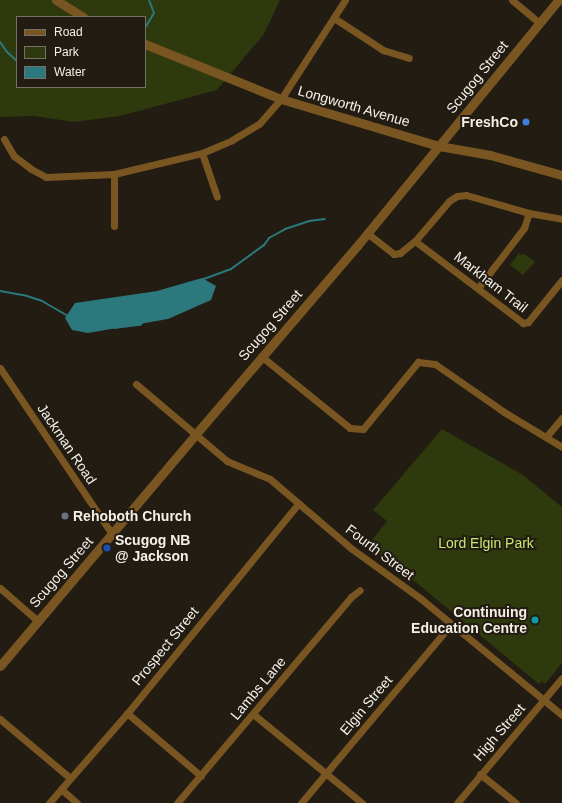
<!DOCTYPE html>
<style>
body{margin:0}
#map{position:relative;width:562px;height:803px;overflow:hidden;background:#221c12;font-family:Arial,sans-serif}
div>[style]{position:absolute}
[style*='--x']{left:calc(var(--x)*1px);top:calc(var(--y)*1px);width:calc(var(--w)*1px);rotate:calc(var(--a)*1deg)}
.green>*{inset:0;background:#2e390d}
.water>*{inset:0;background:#2b797c}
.stream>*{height:2px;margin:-1px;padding:0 1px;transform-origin:1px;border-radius:1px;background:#2b797c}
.minor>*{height:7px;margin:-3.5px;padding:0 3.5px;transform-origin:3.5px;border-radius:3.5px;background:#795621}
.tertiary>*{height:9px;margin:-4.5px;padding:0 4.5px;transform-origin:4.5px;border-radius:4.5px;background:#795621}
.dots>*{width:11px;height:11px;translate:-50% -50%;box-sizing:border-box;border:2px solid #221c12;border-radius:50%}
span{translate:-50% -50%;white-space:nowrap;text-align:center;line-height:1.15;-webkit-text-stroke:4px #221c12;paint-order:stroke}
.street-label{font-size:14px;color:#f4f0e9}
.poi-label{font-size:14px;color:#f4f0e9;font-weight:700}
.right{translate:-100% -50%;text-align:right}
.left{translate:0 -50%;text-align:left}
.park-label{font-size:14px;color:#c7e86d}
.legend{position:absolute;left:16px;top:16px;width:130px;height:72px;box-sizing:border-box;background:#221c12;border:1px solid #767168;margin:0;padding:5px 7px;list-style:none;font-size:12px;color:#f4f0e9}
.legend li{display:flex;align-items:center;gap:8px;height:20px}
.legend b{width:20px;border:1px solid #767168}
</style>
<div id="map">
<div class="green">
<div style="clip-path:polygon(evenodd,0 0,280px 0,264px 34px,217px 90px,120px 116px,74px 122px,34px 116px,0 117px,0 0,17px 17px,145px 17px,145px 87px,17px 87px,17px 17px)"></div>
<div style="clip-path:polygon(519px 253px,521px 255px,524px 254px,535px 262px,523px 275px,510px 265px)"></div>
<div style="clip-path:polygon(442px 429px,523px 475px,562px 507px,562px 663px,545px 684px,542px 681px,539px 684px,418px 584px,367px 546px,387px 521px,373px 510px)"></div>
</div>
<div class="water">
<div style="clip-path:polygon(202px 278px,216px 286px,211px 300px,168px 319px,88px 333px,72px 330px,65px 318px,75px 303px,157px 291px)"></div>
</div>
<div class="stream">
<div style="--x:145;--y:28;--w:17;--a:-59"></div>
<div style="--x:154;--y:13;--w:14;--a:-111"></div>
<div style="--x:0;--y:42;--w:12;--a:55"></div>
<div style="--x:7;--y:52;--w:13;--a:42"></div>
<div style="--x:201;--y:280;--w:32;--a:-20"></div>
<div style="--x:231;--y:269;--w:41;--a:-36"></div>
<div style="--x:264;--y:245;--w:9;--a:-54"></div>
<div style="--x:269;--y:238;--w:18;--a:-29"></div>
<div style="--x:285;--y:229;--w:25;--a:-18"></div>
<div style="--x:309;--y:221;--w:16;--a:-7"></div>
<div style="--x:0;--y:291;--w:27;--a:10"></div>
<div style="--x:27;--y:296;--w:16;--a:18"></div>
<div style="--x:42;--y:301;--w:30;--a:30"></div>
<div style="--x:114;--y:328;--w:26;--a:-7"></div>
<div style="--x:140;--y:325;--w:4;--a:-45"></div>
</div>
<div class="minor">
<div style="--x:512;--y:0;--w:35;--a:40"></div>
<div style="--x:334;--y:18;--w:59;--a:33.1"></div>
<div style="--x:383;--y:50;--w:27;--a:17"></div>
<div style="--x:4;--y:139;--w:20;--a:60"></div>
<div style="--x:14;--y:156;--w:21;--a:37"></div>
<div style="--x:31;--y:169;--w:17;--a:28"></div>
<div style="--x:46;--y:177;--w:68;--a:-2.5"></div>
<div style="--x:114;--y:174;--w:90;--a:-13.4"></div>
<div style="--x:202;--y:153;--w:33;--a:-23"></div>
<div style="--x:232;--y:140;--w:31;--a:-31"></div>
<div style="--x:259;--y:124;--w:33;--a:-49"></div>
<div style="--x:281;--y:99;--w:118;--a:-57.1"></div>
<div style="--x:202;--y:153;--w:46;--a:71.2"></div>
<div style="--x:114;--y:174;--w:52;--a:90"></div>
<div style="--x:367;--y:233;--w:34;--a:38"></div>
<div style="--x:394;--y:254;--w:6;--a:-9"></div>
<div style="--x:400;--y:253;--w:19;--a:-39"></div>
<div style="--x:415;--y:241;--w:52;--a:-49.6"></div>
<div style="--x:449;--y:201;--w:9;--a:-32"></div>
<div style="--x:457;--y:196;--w:9;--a:-6"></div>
<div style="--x:466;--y:195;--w:66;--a:15.9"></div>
<div style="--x:529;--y:213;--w:34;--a:10"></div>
<div style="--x:415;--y:241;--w:136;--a:37.2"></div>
<div style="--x:523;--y:323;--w:5;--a:-11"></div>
<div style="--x:528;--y:322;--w:54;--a:-51"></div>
<div style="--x:478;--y:288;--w:76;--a:-52.5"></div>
<div style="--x:524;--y:228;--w:16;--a:-72"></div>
<div style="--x:261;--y:356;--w:114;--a:39"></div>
<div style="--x:350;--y:428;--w:13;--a:4"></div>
<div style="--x:363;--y:429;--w:87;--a:-50.6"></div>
<div style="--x:418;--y:362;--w:17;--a:7"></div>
<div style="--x:435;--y:364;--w:84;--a:34.8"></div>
<div style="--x:504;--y:412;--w:68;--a:31.1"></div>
<div style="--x:0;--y:368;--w:200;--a:56"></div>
<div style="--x:136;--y:384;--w:119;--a:40.2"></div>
<div style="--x:227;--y:461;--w:47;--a:22.7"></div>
<div style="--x:270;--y:479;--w:108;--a:40.5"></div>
<div style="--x:352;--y:549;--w:84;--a:35.8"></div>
<div style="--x:420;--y:598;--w:184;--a:39.5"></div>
<div style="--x:546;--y:437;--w:25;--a:-50"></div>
<div style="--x:0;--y:588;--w:50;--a:41"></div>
<div style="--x:127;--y:713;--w:97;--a:40.4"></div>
<div style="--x:253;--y:714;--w:141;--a:39.2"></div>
<div style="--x:0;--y:719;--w:92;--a:40.1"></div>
<div style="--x:480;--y:774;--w:46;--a:38.9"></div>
<div style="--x:61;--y:789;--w:21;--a:41"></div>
<div style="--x:49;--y:803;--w:123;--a:-48.9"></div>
<div style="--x:130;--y:710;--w:267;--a:-50.8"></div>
<div style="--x:177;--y:803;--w:270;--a:-49.8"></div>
<div style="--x:351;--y:597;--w:11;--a:-38"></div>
<div style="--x:301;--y:803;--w:234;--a:-50"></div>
<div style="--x:457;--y:803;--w:163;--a:-50"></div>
</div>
<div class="tertiary">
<div style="--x:56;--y:0;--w:32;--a:32"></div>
<div style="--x:145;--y:44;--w:147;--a:22"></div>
<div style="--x:281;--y:99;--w:165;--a:16.6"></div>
<div style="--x:439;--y:146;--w:52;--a:10"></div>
<div style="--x:490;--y:155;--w:75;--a:15.5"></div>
<div style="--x:0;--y:666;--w:302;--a:-49.8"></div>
<div style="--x:195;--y:435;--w:249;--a:-49.4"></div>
<div style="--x:357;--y:246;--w:318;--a:-50.7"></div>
</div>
<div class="dots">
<div style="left:526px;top:122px;background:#3f7fe0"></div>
<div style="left:65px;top:516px;background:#6b7280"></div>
<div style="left:107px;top:548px;background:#1a4fb4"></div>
<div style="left:535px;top:620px;background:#0f9aa8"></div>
</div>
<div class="street-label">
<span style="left:477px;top:77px;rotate:-51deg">Scugog Street</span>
<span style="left:354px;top:106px;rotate:16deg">Longworth Avenue</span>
<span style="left:491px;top:282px;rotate:38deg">Markham Trail</span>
<span style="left:270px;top:325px;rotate:-49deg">Scugog Street</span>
<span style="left:67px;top:444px;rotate:56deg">Jackman Road</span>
<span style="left:380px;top:552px;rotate:37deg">Fourth Street</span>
<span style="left:61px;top:572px;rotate:-49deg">Scugog Street</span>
<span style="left:165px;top:646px;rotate:-51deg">Prospect Street</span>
<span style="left:258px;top:688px;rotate:-50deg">Lambs Lane</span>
<span style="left:366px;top:705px;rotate:-50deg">Elgin Street</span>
<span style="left:499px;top:732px;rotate:-49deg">High Street</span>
</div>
<div class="poi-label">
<span class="right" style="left:518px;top:122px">FreshCo</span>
<span class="left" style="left:73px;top:516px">Rehoboth Church</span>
<span class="left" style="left:115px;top:548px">Scugog NB<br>@ Jackson</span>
<span class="right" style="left:527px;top:620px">Continuing<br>Education Centre</span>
</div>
<div class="park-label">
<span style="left:486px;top:543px">Lord Elgin Park</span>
</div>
<ul class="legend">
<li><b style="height:5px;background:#795621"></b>Road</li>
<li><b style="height:11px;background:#2e390d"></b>Park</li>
<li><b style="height:11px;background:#2b797c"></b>Water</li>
</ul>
</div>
